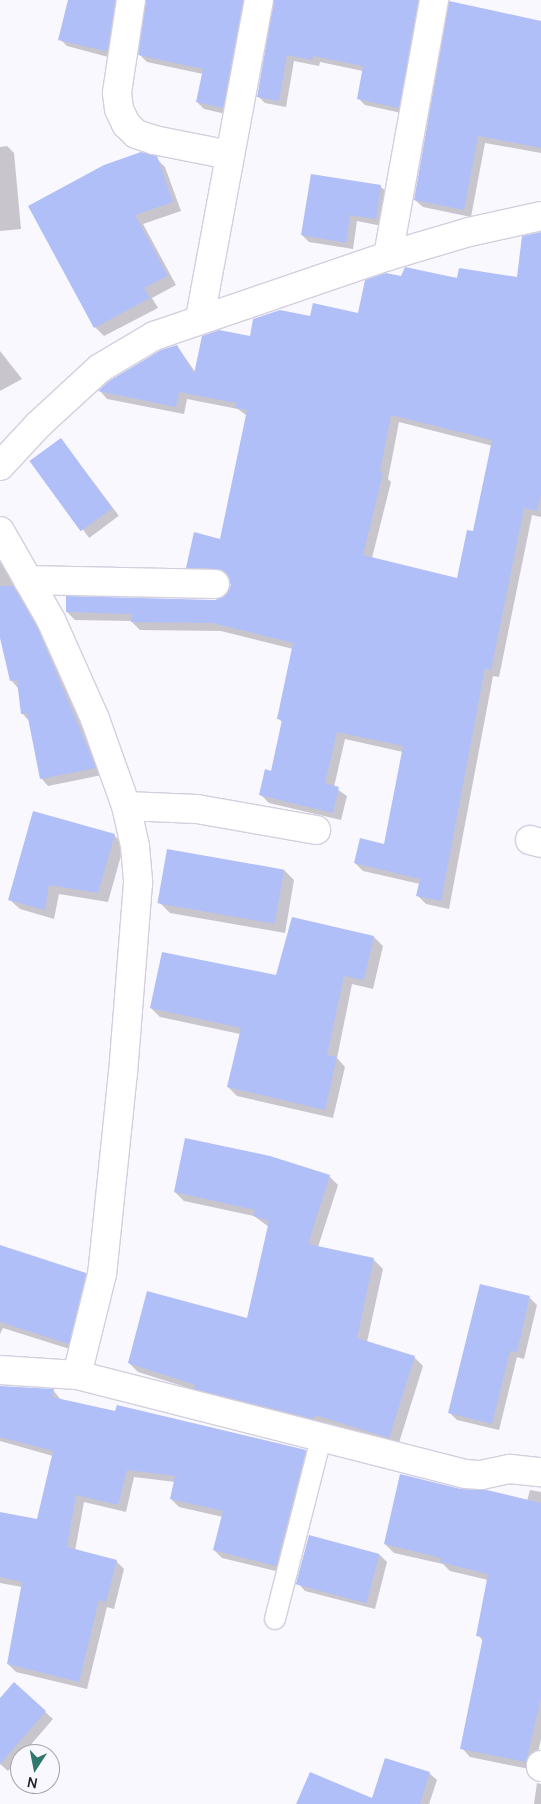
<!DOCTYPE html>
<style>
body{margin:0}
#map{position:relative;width:541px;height:1804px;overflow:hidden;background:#faf8ff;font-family:Manrope,sans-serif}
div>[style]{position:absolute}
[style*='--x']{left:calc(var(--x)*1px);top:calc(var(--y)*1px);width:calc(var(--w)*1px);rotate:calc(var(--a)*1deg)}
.shadow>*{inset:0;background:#0003;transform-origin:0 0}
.building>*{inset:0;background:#b1bff9;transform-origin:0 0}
.roads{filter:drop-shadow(1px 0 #d3cfde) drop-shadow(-1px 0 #d3cfde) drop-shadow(0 1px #d3cfde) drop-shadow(0 -1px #d3cfde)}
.lane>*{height:20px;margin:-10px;padding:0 10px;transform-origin:10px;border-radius:10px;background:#fff}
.street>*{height:28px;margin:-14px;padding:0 14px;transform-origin:14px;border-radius:14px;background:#fff}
.secondary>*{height:28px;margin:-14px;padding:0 14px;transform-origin:14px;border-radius:14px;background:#fff}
span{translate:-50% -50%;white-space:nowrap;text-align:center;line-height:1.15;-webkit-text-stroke:4.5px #faf8ff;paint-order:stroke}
.north{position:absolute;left:10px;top:1744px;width:50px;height:50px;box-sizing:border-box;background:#faf8ff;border:1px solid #a3a1a7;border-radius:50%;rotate:191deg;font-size:14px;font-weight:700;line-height:20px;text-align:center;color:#201f24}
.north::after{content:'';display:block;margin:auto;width:18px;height:22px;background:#31786f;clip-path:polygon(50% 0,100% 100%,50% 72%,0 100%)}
</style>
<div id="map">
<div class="shadow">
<div style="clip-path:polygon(70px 0,125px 0,112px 58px,67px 46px,60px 39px)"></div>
<div style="clip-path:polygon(147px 0,254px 0,230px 115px,204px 109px,197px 102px,203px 74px,147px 62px,140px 55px)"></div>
<div style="clip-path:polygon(275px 0,423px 0,406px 114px,365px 105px,358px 98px,363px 71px,320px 62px,319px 66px,294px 61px,286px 107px,265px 103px,258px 96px)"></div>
<div style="clip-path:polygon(541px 22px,541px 153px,485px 143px,471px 217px,423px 207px,415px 200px)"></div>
<div style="clip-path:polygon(7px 146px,14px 153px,21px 229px,0 231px,0 147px)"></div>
<div style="clip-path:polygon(156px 158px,165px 167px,181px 211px,143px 224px,176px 285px,152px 298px,158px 308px,104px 336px,95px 327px,65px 271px)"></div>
<div style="clip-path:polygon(380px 186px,388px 193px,382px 226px,357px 221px,353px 249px,309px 242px,302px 235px)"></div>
<div style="clip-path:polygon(evenodd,541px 253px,541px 517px,532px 515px,499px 677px,493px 676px,449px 909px,426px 904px,418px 896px,420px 884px,363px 871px,355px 863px,385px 845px,403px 752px,345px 739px,334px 787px,347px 796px,341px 820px,269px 803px,261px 795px,272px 772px,283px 723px,278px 718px,293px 649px,221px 631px,140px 630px,131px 621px,75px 620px,67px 612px,215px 601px,224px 598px,232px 585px,228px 578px,195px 575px,187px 567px,221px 540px,247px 416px,238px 409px,187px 399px,184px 414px,107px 399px,100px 391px,177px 346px,196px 373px,251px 338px,311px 317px,359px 314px,402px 277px,518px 279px,541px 253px,399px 422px,493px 446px,474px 533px,458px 579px,372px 558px,391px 482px,388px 479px,399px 422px)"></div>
<div style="clip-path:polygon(0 351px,22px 379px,0 391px)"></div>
<div style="left:61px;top:439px;width:96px;height:37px;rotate:53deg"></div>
<div style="clip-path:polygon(0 560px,44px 636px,102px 775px,48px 786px,41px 778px,29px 721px,22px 713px,18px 688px,11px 680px,0 632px)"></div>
<div style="clip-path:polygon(114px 835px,124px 845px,108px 902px,59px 894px,54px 919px,20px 909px,10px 900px)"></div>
<div style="clip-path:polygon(168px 850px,284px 870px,294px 880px,285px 933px,170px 913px,160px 903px)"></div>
<div style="clip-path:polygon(374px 937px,383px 946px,373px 989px,352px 984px,337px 1058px,345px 1067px,333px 1118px,237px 1096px,228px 1087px,240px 1034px,160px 1017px,151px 1008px,277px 976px)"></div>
<div style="clip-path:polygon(329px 1176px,338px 1185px,318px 1247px,374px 1260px,383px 1269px,367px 1342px,414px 1357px,423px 1366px,398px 1446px,324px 1423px,323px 1428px,204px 1397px,198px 1391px,138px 1372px,129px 1363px,248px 1319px,269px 1227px,254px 1216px,184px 1201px,175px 1192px)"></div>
<div style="clip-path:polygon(0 1246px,86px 1274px,94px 1282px,76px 1351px,3px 1328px,0 1334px)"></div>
<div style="clip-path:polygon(530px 1298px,537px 1305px,524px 1359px,517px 1357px,499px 1430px,457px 1420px,450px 1413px)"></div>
<div style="clip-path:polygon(0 1387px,53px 1390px,61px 1400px,305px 1451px,313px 1459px,284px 1573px,222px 1558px,214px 1550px,223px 1517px,179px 1507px,171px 1499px,175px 1482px,134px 1477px,126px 1512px,84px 1502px,75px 1551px,116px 1561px,124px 1569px,114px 1609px,107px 1607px,87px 1689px,16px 1672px,8px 1664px,22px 1587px,0 1583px,0 1513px,38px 1521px,53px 1456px,0 1441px)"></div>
<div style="clip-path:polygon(461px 1490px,527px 1501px,530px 1490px,541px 1492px,541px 1739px,534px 1770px,470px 1757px,462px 1748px,483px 1641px,478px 1635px,488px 1580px,450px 1571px,443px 1564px,394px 1553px,385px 1544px)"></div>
<div style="clip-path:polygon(380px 1555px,387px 1562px,375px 1609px,305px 1591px,298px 1583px)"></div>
<div style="clip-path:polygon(14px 1684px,53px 1719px,8px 1771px,0 1764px,0 1700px)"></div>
<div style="clip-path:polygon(429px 1773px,437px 1780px,429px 1804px,298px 1804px,373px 1799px)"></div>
<div style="clip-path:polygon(537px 1783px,541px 1784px,541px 1804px,534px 1804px)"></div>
</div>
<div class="building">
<div style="clip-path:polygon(68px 0,115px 0,108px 49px,105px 51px,58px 40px)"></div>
<div style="clip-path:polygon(146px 0,243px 0,223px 108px,196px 102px,203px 69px,138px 55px)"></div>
<div style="clip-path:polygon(274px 0,418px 0,399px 108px,357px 99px,363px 66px,313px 56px,312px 60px,287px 55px,279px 101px,257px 97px)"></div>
<div style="clip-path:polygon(449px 1px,541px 21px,541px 148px,478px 136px,464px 210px,414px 200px)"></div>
<div style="clip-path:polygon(141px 152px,157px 156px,173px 202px,135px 215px,168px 276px,144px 288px,150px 298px,94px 328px,28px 206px,104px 165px)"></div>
<div style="clip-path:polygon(311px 174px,381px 185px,376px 219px,350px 215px,346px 243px,301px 235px)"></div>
<div style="clip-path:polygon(evenodd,541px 232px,541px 494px,537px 511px,524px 508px,491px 670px,485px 668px,441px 901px,416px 896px,420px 879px,354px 863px,360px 838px,384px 844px,403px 746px,337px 732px,325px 783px,339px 787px,333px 813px,259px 795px,265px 769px,271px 771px,282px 720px,277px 719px,293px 643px,212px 623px,131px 622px,131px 614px,66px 612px,66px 596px,215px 600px,223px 597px,231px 585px,223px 570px,186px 568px,194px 532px,220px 539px,247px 410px,235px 408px,236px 403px,179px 392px,176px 407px,98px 391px,109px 381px,161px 350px,177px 345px,194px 374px,202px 336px,219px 330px,250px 336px,253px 319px,280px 310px,310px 316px,313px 303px,358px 313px,365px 280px,386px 273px,401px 276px,405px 267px,457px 278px,459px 268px,517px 277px,522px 236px,541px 232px,391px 415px,492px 440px,473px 531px,467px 530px,457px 578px,363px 555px,383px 473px,380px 472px,391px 415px)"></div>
<div style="left:61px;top:438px;width:87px;height:39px;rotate:54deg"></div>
<div style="clip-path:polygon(0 586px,13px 586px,37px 627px,96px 768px,40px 779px,27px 713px,21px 714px,17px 680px,10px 681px,0 638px)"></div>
<div style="clip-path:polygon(33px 811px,115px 834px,98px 893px,49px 885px,45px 910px,8px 900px)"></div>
<div style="left:167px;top:849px;width:119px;height:55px;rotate:10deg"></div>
<div style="clip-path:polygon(292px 917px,374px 936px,364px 980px,344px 976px,327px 1055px,337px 1057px,325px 1110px,227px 1087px,241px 1028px,150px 1008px,162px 952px,276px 975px)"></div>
<div style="clip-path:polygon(185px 1138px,270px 1156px,330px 1175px,308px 1244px,374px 1258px,357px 1338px,415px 1356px,389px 1438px,315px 1415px,314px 1419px,194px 1389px,195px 1385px,128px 1363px,147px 1291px,247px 1318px,269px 1221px,253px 1216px,255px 1210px,174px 1192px)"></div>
<div style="clip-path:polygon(0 1245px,86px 1273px,69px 1344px,0 1322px)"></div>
<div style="clip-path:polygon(480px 1284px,530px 1296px,517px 1352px,510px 1351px,492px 1424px,448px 1413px)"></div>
<div style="clip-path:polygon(0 1386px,54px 1389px,52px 1397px,115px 1411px,117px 1405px,306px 1450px,276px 1566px,213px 1550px,223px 1511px,170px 1499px,175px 1476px,127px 1470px,118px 1505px,76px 1495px,67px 1547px,117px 1560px,106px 1602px,99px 1600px,79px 1682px,7px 1664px,22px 1582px,0 1577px,0 1512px,37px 1519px,53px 1451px,0 1437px)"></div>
<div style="clip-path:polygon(400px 1474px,461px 1489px,487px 1490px,541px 1503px,541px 1698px,526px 1762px,460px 1749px,483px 1637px,476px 1636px,488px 1574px,440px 1562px,441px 1558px,384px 1544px)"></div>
<div style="left:309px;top:1535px;width:73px;height:51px;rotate:15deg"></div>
<div style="clip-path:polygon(14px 1682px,46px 1711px,0 1764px,0 1698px)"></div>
<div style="clip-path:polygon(385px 1758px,430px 1772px,420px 1804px,296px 1804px,310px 1772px,372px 1798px)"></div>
</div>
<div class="roads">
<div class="lane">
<div style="--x:275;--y:1619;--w:187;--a:-75.7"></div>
</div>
<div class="street">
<div style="--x:131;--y:0;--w:94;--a:98.6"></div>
<div style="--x:117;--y:93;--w:16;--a:83"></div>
<div style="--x:119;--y:109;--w:17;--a:65"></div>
<div style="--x:126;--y:124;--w:14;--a:45"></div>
<div style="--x:136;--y:134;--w:19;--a:18"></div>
<div style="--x:154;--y:140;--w:77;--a:11.2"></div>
<div style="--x:388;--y:256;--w:260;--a:-79.8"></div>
<div style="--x:200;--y:318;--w:323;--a:-79.5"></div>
<div style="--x:0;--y:531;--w:103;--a:60.2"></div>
<div style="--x:51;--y:620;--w:108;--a:66"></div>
<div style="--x:95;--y:719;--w:92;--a:70.4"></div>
<div style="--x:126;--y:806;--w:41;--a:77.3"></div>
<div style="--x:135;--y:846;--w:37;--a:85"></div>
<div style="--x:138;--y:883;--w:190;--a:94.5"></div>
<div style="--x:123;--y:1072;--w:203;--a:95.9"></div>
<div style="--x:102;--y:1274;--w:104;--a:103.9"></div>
<div style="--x:28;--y:580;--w:187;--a:1.2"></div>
<div style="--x:126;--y:806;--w:71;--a:2.4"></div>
<div style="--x:197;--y:809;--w:121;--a:10"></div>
<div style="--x:530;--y:840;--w:11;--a:15"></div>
<div style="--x:0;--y:1370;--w:77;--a:3.7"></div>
<div style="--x:77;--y:1375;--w:400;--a:14.3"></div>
<div style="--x:465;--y:1474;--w:16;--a:4"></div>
<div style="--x:481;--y:1475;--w:30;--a:-12"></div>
<div style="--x:510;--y:1469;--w:31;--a:6"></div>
<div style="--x:541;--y:1767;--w:2;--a:-90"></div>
</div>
<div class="secondary">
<div style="--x:0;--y:466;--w:56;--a:-47.2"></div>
<div style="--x:38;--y:425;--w:84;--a:-42.6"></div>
<div style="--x:100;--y:368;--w:63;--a:-30.7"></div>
<div style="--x:154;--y:336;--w:247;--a:-18.9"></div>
<div style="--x:388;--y:256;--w:84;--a:-16.5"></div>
<div style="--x:469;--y:232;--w:74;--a:-12.5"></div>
</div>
</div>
<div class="north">N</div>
</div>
